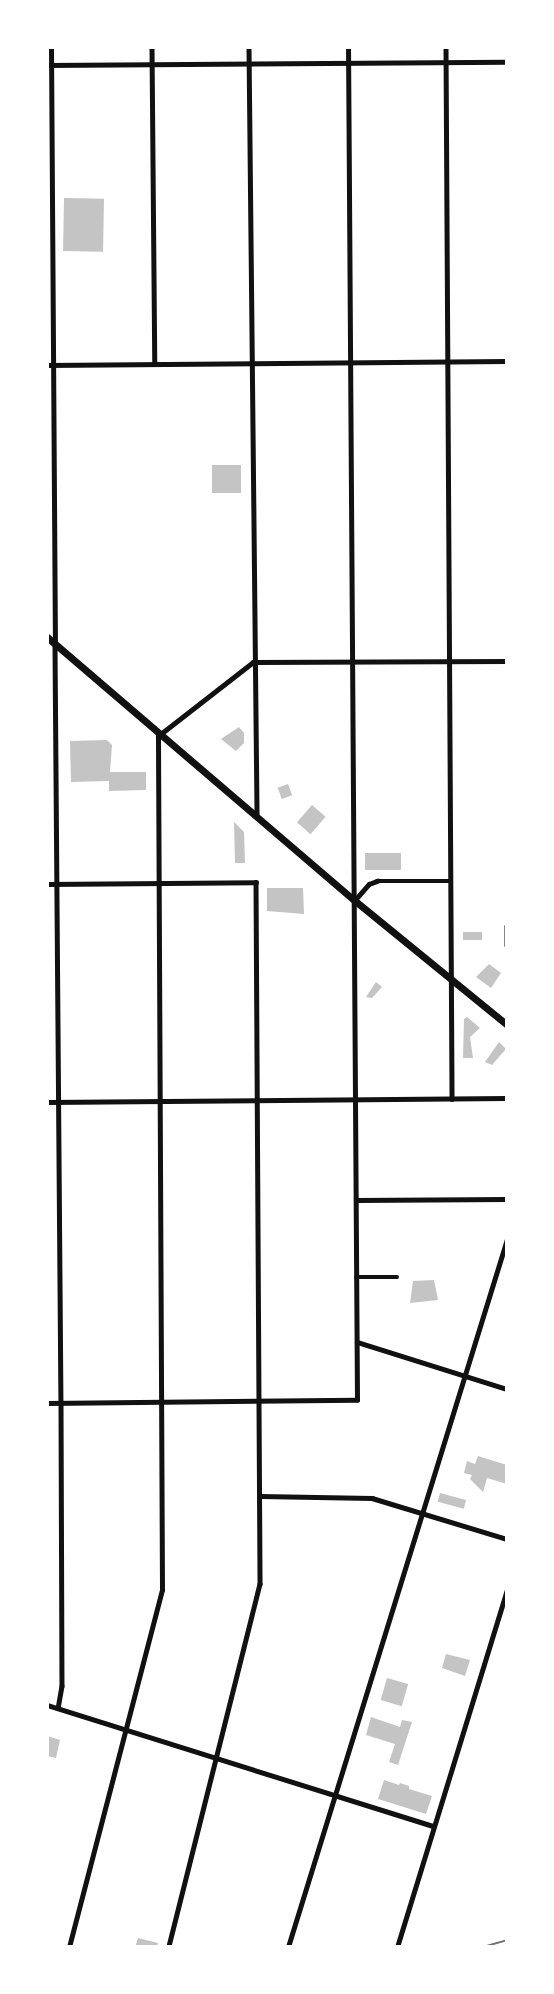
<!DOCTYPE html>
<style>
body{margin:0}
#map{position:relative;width:554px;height:1994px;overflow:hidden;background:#fff;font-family:Overpass,sans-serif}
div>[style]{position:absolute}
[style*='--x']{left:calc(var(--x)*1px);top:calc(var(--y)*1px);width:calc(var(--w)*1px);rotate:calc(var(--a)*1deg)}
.building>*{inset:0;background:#c4c4c4;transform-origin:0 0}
.minor>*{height:4.5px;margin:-2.25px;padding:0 2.25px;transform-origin:2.25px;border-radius:2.25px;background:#111}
.tertiary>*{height:5px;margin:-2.5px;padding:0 2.5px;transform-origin:2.5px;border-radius:2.5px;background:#111}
.primary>*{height:7px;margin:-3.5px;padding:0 3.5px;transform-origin:3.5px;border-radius:3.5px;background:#111}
.tram>*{height:2px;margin:-1px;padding:0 1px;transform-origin:1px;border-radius:1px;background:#707070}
span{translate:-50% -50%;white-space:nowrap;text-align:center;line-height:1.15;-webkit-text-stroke:5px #fff;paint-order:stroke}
.frame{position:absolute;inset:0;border:49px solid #fff;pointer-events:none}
</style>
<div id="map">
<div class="building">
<div style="left:64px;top:198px;width:40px;height:53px;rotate:1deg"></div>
<div style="left:212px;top:465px;width:29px;height:28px"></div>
<div style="clip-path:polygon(239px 727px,244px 733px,244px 743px,236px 751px,221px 739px)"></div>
<div style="clip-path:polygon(107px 740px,112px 745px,110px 772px,146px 772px,146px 790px,109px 791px,109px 781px,71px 782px,70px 741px)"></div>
<div style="left:288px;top:784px;width:12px;height:11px;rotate:70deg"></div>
<div style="left:312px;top:805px;width:18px;height:23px;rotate:41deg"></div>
<div style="clip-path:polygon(234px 822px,244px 832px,245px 863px,235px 863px)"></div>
<div style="left:365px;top:853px;width:36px;height:17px"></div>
<div style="clip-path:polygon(267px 888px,303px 888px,304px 914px,267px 911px)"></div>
<div style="left:463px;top:932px;width:19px;height:8px"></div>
<div style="clip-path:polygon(489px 964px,501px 973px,491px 988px,476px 977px)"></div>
<div style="clip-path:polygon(376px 982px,382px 987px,372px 998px,366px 997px)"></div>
<div style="clip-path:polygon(467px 1017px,480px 1028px,470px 1037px,473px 1058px,463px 1058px,464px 1019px)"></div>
<div style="clip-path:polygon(499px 1042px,506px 1049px,492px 1065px,485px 1062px)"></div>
<div style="clip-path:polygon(434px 1280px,438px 1300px,410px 1303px,413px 1281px)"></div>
<div style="clip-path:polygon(478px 1456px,507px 1465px,507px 1484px,487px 1478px,483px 1492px,470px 1479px,472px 1475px,464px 1473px,467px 1461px,475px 1464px)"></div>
<div style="left:440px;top:1493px;width:27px;height:9px;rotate:15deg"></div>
<div style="clip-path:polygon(446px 1654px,470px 1660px,465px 1676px,442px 1668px)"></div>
<div style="left:387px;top:1678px;width:22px;height:23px;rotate:16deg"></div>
<div style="clip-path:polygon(371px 1717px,400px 1727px,402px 1720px,412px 1722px,398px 1765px,389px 1762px,395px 1744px,366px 1735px)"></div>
<div style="clip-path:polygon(47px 1736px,60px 1740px,56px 1758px,47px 1756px)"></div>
<div style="clip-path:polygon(384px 1780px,399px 1785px,400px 1783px,409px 1786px,409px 1789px,432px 1796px,426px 1814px,378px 1799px)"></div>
<div style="clip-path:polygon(138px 1938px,158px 1943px,157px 1947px,135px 1947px)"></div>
</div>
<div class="minor">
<div style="--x:152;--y:47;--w:317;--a:89.5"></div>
<div style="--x:249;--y:47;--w:769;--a:89.4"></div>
<div style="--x:446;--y:47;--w:1052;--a:89.67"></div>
<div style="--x:47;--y:65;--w:460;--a:-0.4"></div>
<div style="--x:47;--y:365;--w:460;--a:-0.5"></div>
<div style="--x:55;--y:646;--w:757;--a:89.55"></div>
<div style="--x:61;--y:1403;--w:283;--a:89.8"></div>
<div style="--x:62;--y:1686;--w:22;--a:100"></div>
<div style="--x:47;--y:884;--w:209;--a:-0.5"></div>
<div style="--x:256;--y:882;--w:702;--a:89.67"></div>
<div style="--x:260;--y:1584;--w:374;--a:104.1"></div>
<div style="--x:355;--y:900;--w:21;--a:-49"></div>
<div style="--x:369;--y:884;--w:9;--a:-21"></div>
<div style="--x:377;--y:881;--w:74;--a:0"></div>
<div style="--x:507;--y:926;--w:19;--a:90"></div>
<div style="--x:47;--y:1102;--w:460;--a:-0.5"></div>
<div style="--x:356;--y:1200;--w:151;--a:-0.4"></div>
<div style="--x:356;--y:1277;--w:41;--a:0"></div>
<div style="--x:357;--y:1342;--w:157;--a:17.4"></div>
<div style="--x:47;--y:1403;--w:310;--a:-0.6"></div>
<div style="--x:357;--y:1400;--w:1353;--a:-90.38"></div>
<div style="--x:260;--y:1496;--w:112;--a:1"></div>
<div style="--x:372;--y:1498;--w:141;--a:16.9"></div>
<div style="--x:47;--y:1705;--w:405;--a:17.4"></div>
<div style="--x:69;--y:1947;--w:369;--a:-75.4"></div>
<div style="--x:162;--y:1590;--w:854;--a:-90.27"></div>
<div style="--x:158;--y:736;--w:120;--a:-37.9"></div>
<div style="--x:253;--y:662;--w:254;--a:-0.2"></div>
<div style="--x:288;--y:1947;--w:741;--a:-72.81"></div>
</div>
<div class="tertiary">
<div style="--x:51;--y:47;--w:596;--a:89.62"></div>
<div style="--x:397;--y:1947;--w:374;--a:-72.9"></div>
</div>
<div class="primary">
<div style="--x:47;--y:637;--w:404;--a:40.6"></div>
<div style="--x:354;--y:900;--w:198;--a:39.2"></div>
</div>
<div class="tram">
<div style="--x:483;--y:1947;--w:25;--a:-16"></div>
</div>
<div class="frame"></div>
</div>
